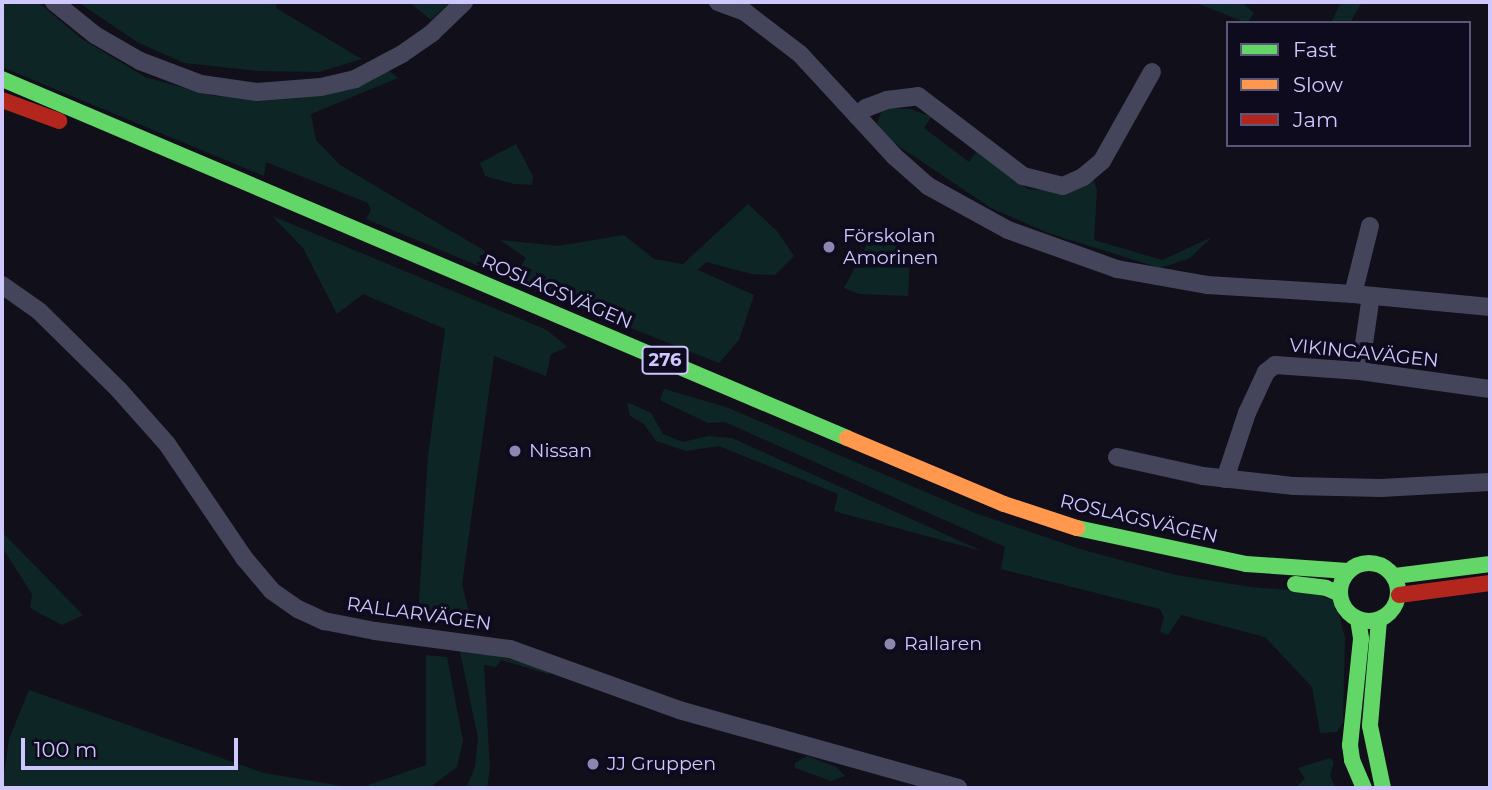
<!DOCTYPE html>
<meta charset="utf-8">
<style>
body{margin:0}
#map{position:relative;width:1492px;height:790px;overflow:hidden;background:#110f1a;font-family:Montserrat,sans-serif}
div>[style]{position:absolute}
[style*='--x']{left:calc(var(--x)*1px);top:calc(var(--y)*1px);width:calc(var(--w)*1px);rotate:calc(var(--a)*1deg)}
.green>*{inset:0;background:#0e2525}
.street>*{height:18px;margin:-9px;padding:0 9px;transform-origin:9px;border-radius:9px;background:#44445b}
.fast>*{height:16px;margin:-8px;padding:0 8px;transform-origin:8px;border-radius:8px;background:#63d668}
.fast>.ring{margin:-8px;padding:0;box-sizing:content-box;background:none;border:16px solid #63d668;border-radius:50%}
.slow>*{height:16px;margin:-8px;padding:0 8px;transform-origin:8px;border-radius:8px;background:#ff974d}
.jam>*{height:16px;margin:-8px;padding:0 8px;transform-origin:8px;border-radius:8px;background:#b3261e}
.dots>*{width:19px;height:19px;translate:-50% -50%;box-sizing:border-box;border:4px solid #0e0b1e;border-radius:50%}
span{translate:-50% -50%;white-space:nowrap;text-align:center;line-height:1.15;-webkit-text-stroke:7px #0e0b1e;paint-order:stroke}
.shield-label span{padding:2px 5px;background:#0e0b1e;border:2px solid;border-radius:5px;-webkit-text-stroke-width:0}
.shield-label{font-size:18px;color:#cec8ff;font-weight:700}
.poi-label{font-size:19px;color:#cec8ff}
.left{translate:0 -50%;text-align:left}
.street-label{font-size:19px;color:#cec8ff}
.frame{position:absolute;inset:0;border:4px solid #cec8ff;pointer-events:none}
.legend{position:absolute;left:1226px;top:21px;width:245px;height:126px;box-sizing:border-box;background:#0e0b1e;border:2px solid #5b5778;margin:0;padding:9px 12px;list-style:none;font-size:21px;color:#cec8ff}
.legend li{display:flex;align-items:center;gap:14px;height:35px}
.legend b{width:35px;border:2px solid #5b5778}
.scale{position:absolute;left:21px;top:738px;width:217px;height:32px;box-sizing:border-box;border:4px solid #cec8ff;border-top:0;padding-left:9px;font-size:21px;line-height:24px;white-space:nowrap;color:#cec8ff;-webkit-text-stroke:5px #0e0b1e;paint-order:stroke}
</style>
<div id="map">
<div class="green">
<div style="clip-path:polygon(2px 2px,38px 2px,82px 39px,145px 77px,214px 96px,277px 99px,315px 95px,388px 70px,398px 78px,311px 114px,316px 140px,340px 165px,490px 254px,499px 274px,508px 278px,515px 276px,526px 258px,500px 240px,558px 246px,624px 235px,654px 259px,683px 264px,748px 204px,777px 231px,794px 256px,775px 275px,752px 274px,706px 262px,698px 270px,754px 295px,739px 340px,719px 363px,565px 302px,366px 219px,371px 210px,368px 203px,266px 162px,264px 176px,2px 67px)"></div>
<div style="clip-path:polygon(78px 2px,278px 2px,276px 8px,362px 59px,319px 72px,259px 71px,184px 63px,137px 42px)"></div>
<div style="clip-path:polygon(409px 2px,450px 2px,431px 20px)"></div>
<div style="clip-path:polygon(1194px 2px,1242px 2px,1254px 13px,1247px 23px)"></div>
<div style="clip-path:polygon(1341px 2px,1362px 2px,1350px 23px,1332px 21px)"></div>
<div style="clip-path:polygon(883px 108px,911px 109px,931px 117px,924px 128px,969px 162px,977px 151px,1028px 189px,1056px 191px,1093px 179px,1097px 190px,1094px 240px,1162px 260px,1212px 237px,1190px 258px,1160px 268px,1048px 233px,991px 208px,900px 147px,882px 133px,877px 123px)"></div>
<div style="clip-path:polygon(516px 144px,533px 176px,532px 185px,514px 184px,485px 176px,480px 163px)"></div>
<div style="clip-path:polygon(272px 216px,547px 330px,567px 347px,551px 354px,546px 376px,494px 356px,462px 584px,470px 616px,418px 617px,428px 456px,445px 329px,363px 294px,337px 314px,303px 248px)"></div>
<div style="clip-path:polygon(873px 233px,892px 243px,910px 259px,908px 296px,859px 294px,844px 288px)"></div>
<div style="clip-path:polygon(664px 389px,726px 407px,975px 513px,1080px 549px,1176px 575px,1251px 587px,1313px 592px,1336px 602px,1345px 638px,1343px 722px,1337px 732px,1320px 733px,1312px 687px,1265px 637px,1181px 615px,1168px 635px,1160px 632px,1164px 617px,1160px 609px,1001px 569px,1005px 547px,725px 422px,708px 423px,660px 400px)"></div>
<div style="clip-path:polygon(627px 402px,651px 413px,663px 434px,683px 442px,708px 436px,732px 438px,982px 551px,834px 511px,838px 494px,719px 446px,686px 451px,656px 441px,644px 424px,630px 416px)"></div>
<div style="clip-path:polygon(2px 532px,83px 615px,62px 625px,30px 608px,32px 594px,2px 547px)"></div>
<div style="clip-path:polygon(459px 647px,550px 669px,548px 674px,501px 660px,496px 667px,484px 665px,490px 768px,487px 788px,466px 788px,475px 767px,478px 738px)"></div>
<div style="clip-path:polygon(426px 655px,447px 657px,463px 741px,457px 767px,429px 788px,360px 788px,426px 765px)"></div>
<div style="clip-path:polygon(29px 690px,264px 773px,354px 788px,2px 788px,9px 739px)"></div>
<div style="clip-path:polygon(807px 756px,836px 767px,845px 776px,831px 781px,795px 768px,795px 763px)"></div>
<div style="clip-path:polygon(1330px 758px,1334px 762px,1330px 776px,1336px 788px,1295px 788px,1305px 779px,1298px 768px)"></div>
</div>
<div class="street">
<div style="--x:54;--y:2;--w:53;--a:38.8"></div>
<div style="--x:95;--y:35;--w:52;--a:30"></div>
<div style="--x:140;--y:61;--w:65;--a:20.7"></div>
<div style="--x:201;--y:84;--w:57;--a:8.1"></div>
<div style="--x:257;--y:92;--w:64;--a:-4.5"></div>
<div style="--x:321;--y:87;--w:35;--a:-13"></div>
<div style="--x:355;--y:79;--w:53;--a:-28"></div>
<div style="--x:402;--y:54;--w:37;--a:-35"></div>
<div style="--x:432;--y:33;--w:45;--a:-44.1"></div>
<div style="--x:718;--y:2;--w:29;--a:20"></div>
<div style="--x:745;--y:12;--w:69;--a:37.4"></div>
<div style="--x:800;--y:54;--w:139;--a:47.3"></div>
<div style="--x:894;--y:156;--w:45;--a:41.4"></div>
<div style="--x:928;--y:186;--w:91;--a:28.8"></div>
<div style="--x:1008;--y:230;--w:116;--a:19.7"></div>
<div style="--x:1117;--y:269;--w:91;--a:10.1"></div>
<div style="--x:1207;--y:285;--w:146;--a:3.5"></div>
<div style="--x:1353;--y:294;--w:138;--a:5.4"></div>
<div style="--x:857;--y:116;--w:12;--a:-42"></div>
<div style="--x:866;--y:108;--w:22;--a:-21"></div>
<div style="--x:887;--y:100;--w:31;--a:-7"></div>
<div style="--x:918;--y:96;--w:132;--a:37.3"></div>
<div style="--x:1023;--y:176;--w:41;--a:14"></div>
<div style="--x:1063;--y:186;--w:22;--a:-24"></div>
<div style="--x:1083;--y:177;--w:25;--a:-40"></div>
<div style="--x:1102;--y:161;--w:102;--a:-60.7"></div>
<div style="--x:2;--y:285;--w:45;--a:35.1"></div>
<div style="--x:39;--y:311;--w:112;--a:44.6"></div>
<div style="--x:119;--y:390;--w:72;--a:48.4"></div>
<div style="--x:167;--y:444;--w:139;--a:55.9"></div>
<div style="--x:245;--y:559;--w:42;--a:49.8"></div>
<div style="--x:272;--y:591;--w:32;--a:35"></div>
<div style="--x:298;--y:609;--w:29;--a:25"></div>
<div style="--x:324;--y:621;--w:52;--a:11.1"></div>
<div style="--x:375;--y:631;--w:136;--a:7.6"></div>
<div style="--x:510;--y:649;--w:180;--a:19.8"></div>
<div style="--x:679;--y:710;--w:290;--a:15.6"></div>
<div style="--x:1353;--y:294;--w:70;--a:-76"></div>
<div style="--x:1360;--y:371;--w:76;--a:-81.7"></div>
<div style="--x:1117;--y:457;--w:88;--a:12.5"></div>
<div style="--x:1203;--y:476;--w:92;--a:6.3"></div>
<div style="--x:1294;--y:486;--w:87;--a:1.3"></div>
<div style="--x:1381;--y:488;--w:109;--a:-3.2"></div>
<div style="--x:1225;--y:479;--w:70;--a:-71.6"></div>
<div style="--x:1247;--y:413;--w:45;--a:-65.1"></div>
<div style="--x:1266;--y:372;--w:11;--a:-38"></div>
<div style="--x:1275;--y:365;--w:85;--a:4"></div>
<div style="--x:1360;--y:371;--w:131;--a:7.9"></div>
</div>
<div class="fast">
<div style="--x:2;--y:79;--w:918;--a:23.02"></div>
<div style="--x:1077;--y:528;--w:173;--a:12"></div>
<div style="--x:1246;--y:564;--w:102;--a:3.9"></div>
<div class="ring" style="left:1340px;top:563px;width:42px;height:42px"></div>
<div style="--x:1395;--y:576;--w:96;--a:-7.2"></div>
<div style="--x:1295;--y:584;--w:31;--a:7"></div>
<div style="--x:1326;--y:588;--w:15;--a:23"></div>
<div style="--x:1358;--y:619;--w:20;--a:81"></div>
<div style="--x:1361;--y:639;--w:107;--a:95.9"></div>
<div style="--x:1350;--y:745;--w:15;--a:82"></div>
<div style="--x:1352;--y:760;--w:30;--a:67"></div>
<div style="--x:1379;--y:620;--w:106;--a:94.9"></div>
<div style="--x:1370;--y:726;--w:63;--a:78.2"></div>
</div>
<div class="slow">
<div style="--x:847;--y:438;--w:170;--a:22.8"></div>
<div style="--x:1004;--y:504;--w:77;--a:18.2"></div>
</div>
<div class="jam">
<div style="--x:2;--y:100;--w:61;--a:20.2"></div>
<div style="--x:1399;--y:595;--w:92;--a:-7.5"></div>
</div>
<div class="dots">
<div style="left:829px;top:247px;background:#8c87af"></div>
<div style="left:515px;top:451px;background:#8c87af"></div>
<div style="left:890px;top:644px;background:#8c87af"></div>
<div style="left:593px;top:764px;background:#8c87af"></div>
</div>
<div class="shield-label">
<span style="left:665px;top:360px">276</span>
</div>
<div class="poi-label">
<span class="left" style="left:843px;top:247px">Förskolan<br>Amorinen</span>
<span class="left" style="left:529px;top:451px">Nissan</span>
<span class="left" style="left:904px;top:644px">Rallaren</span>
<span class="left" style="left:607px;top:764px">JJ Gruppen</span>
</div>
<div class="street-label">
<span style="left:557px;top:292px;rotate:23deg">ROSLAGSVÄGEN</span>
<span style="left:1364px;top:353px;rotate:6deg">VIKINGAVÄGEN</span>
<span style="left:1139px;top:519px;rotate:13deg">ROSLAGSVÄGEN</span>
<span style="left:419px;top:614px;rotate:8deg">RALLARVÄGEN</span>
</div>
<div class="frame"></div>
<ul class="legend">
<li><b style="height:9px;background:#63d668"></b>Fast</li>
<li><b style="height:9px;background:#ff974d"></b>Slow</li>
<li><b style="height:9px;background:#b3261e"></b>Jam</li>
</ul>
<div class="scale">100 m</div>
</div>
